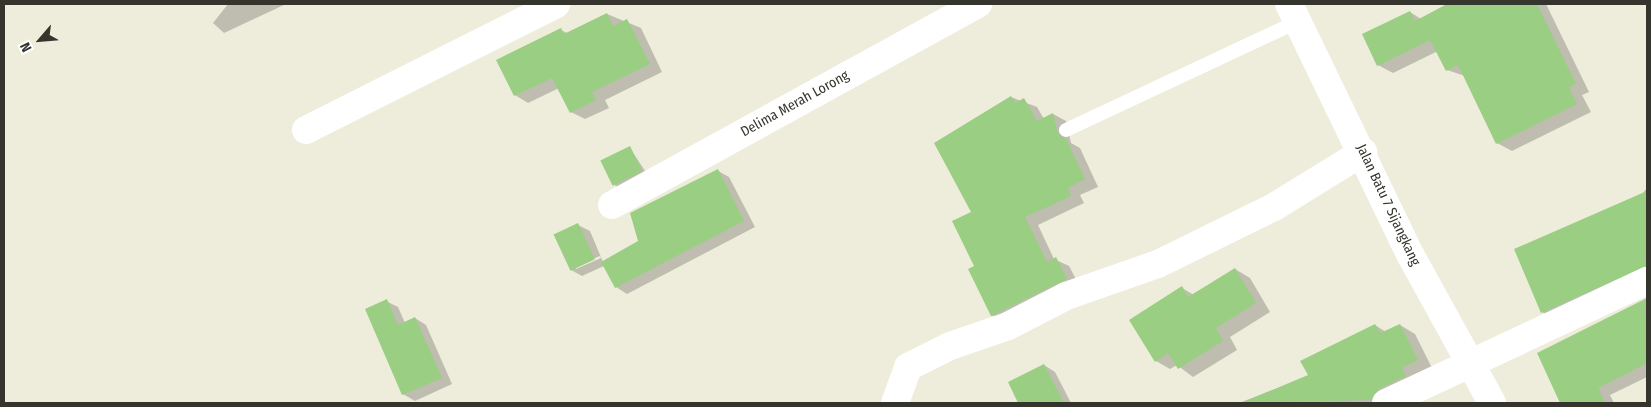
<!DOCTYPE html>
<style>
body{margin:0}
#map{position:relative;width:1651px;height:407px;overflow:hidden;background:#eeeddb;font-family:"Fira Sans Condensed",sans-serif}
div>[style]{position:absolute}
[style*='--x']{left:calc(var(--x)*1px);top:calc(var(--y)*1px);width:calc(var(--w)*1px);rotate:calc(var(--a)*1deg)}
.shadow>*{inset:0;background:#0003}
.building>*{inset:0;background:#99ce83;transform-origin:0 0}
.service>*{height:14px;margin:-7px;padding:0 7px;transform-origin:7px;border-radius:7px;background:#fff}
.minor>*{height:28px;margin:-14px;padding:0 14px;transform-origin:14px;border-radius:14px;background:#fff}
span{translate:-50% -50%;white-space:nowrap;text-align:center;line-height:1.15;-webkit-text-stroke:5px #fff;paint-order:stroke}
.street-label{font-size:14px;color:#35352e}
.frame{position:absolute;inset:0;border:5px solid #35352e;pointer-events:none}
.north{position:absolute;left:15px;top:15px;width:50px;height:50px;-webkit-text-stroke:4px #fff;paint-order:stroke;rotate:243deg;font-size:14px;font-weight:700;line-height:20px;text-align:center;color:#35352e}
.north::after{content:'';display:block;margin:auto;width:18px;height:22px;background:#35352e;clip-path:polygon(50% 0,100% 100%,50% 72%,0 100%)}
</style>
<div id="map">
<div class="shadow">
<div style="clip-path:polygon(228px 4px,286px 4px,224px 33px,213px 23px)"></div>
<div style="clip-path:polygon(1450px 4px,1546px 4px,1589px 92px,1582px 95px,1591px 112px,1512px 151px,1497px 143px,1465px 76px,1447px 70px,1438px 51px,1393px 73px,1378px 65px,1410px 12px,1421px 19px)"></div>
<div style="clip-path:polygon(607px 14px,641px 28px,662px 72px,605px 100px,609px 108px,585px 119px,571px 112px,559px 88px,528px 103px,515px 95px,561px 30px,567px 33px)"></div>
<div style="clip-path:polygon(1011px 97px,1037px 107px,1044px 119px,1053px 114px,1066px 121px,1071px 143px,1080px 148px,1098px 187px,1080px 195px,1084px 203px,1038px 225px,1054px 259px,1069px 266px,1080px 287px,1005px 322px,991px 315px,976px 267px,973px 213px)"></div>
<div style="clip-path:polygon(630px 148px,647px 174px,619px 188px,613px 184px)"></div>
<div style="clip-path:polygon(evenodd,718px 171px,729px 177px,755px 227px,627px 294px,616px 287px,604px 266px,582px 276px,571px 270px,578px 225px,590px 231px,603px 262px,640px 242px,718px 171px,600px 256px,601px 258px,576px 269px,576px 266px,600px 256px)"></div>
<div style="clip-path:polygon(1647px 188px,1647px 277px,1556px 320px,1542px 312px)"></div>
<div style="clip-path:polygon(1235px 269px,1250px 278px,1270px 312px,1230px 337px,1237px 350px,1193px 377px,1177px 365px,1170px 369px,1156px 361px,1182px 288px,1194px 295px)"></div>
<div style="clip-path:polygon(1647px 300px,1647px 377px,1610px 395px,1614px 403px,1562px 403px,1539px 354px)"></div>
<div style="clip-path:polygon(386px 301px,398px 307px,405px 323px,415px 318px,426px 325px,452px 384px,415px 401px,403px 394px)"></div>
<div style="clip-path:polygon(1375px 325px,1386px 332px,1400px 325px,1415px 334px,1432px 368px,1389px 403px,1239px 403px,1309px 376px)"></div>
<div style="clip-path:polygon(1044px 365px,1055px 372px,1071px 403px,1020px 403px,1009px 383px)"></div>
</div>
<div class="building">
<div style="clip-path:polygon(1447px 4px,1537px 4px,1576px 84px,1569px 87px,1577px 104px,1496px 144px,1458px 65px,1446px 71px,1430px 40px,1377px 66px,1362px 34px,1410px 11px,1415px 21px)"></div>
<div style="clip-path:polygon(607px 13px,613px 26px,627px 19px,650px 64px,592px 92px,596px 100px,570px 113px,552px 78px,514px 96px,496px 60px,561px 28px,564px 34px)"></div>
<div style="clip-path:polygon(1011px 96px,1015px 103px,1024px 98px,1037px 121px,1053px 113px,1058px 134px,1066px 139px,1085px 179px,1068px 188px,1071px 196px,1025px 217px,1047px 262px,1056px 257px,1067px 279px,991px 316px,968px 269px,974px 266px,952px 221px,971px 212px,934px 143px)"></div>
<div style="left:630px;top:146px;width:28px;height:33px;rotate:64deg"></div>
<div style="clip-path:polygon(718px 169px,744px 221px,615px 288px,601px 262px,638px 241px,630px 213px)"></div>
<div style="clip-path:polygon(1647px 191px,1647px 266px,1541px 313px,1514px 249px)"></div>
<div style="left:578px;top:223px;width:40px;height:27px;rotate:65deg"></div>
<div style="clip-path:polygon(1235px 268px,1256px 303px,1216px 328px,1223px 341px,1178px 369px,1168px 353px,1155px 362px,1129px 320px,1182px 286px,1188px 297px)"></div>
<div style="clip-path:polygon(1647px 298px,1647px 363px,1598px 388px,1605px 403px,1560px 403px,1537px 353px)"></div>
<div style="clip-path:polygon(387px 299px,398px 325px,415px 317px,442px 378px,402px 395px,365px 309px)"></div>
<div style="clip-path:polygon(1375px 324px,1380px 333px,1400px 324px,1418px 360px,1402px 368px,1406px 376px,1379px 389px,1371px 400px,1241px 403px,1308px 375px,1300px 361px)"></div>
<div style="clip-path:polygon(1044px 364px,1064px 403px,1018px 403px,1008px 382px)"></div>
</div>
<div class="service">
<div style="--x:1066;--y:130;--w:255;--a:-25.1"></div>
</div>
<div class="minor">
<div style="--x:1289;--y:4;--w:280;--a:64.2"></div>
<div style="--x:1411;--y:256;--w:168;--a:61.1"></div>
<div style="--x:306;--y:130;--w:280;--a:-26.7"></div>
<div style="--x:612;--y:205;--w:418;--a:-28.8"></div>
<div style="--x:895;--y:403;--w:38;--a:-70"></div>
<div style="--x:908;--y:367;--w:47;--a:-26.6"></div>
<div style="--x:950;--y:346;--w:61;--a:-19"></div>
<div style="--x:1008;--y:326;--w:65;--a:-27.3"></div>
<div style="--x:1066;--y:296;--w:97;--a:-19.2"></div>
<div style="--x:1158;--y:264;--w:129;--a:-26.2"></div>
<div style="--x:1274;--y:207;--w:105;--a:-31.7"></div>
<div style="--x:1386;--y:403;--w:288;--a:-25.1"></div>
</div>
<div class="street-label">
<span style="left:795px;top:104px;rotate:-29deg">Delima Merah Lorong</span>
<span style="left:1388px;top:205px;rotate:65deg">Jalan Batu 7 Sijangkang</span>
</div>
<div class="frame"></div>
<div class="north">N</div>
</div>
